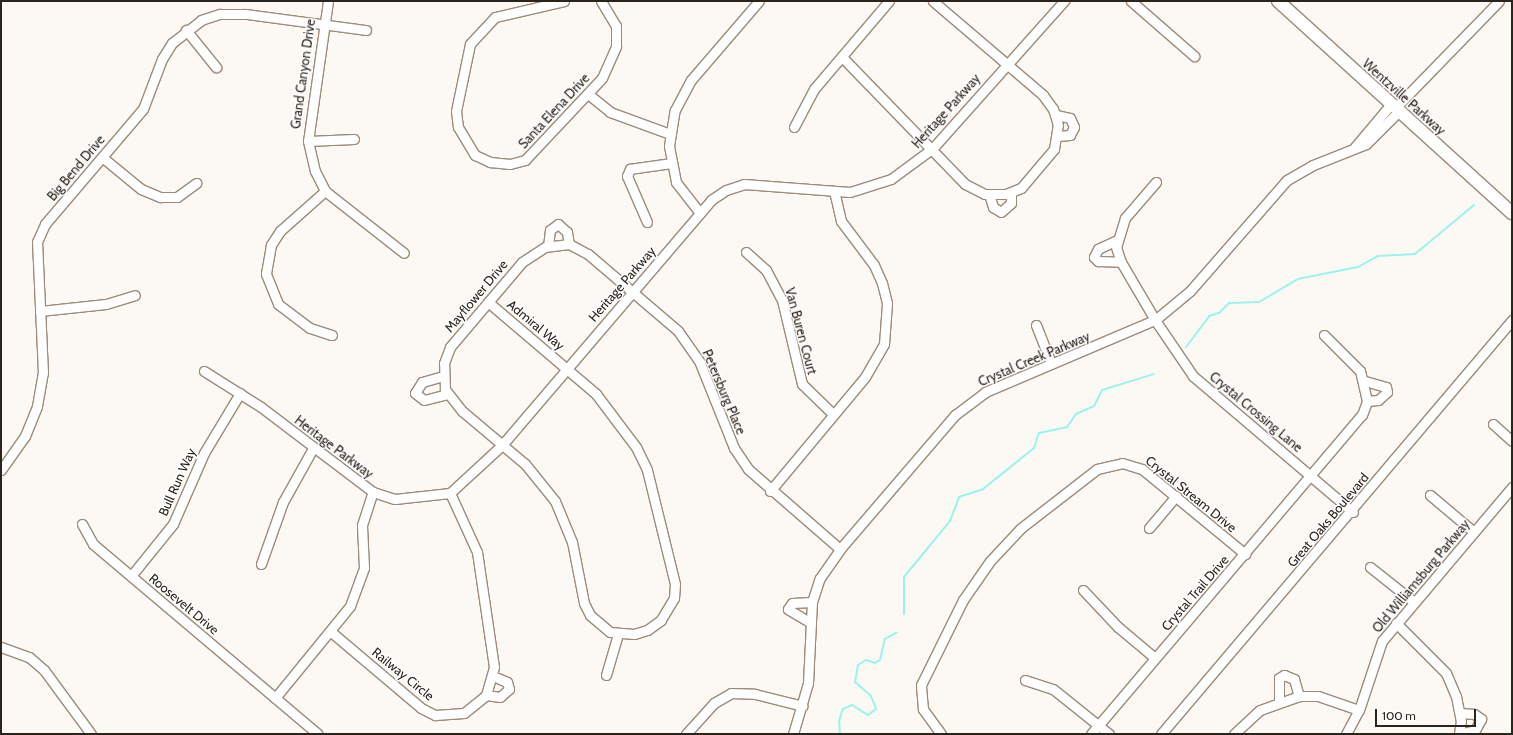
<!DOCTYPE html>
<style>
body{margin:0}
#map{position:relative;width:1513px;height:735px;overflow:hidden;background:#fcf8f4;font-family:Cabin,sans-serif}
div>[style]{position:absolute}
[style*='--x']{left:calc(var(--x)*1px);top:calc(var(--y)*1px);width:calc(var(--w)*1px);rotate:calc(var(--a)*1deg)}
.stream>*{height:2px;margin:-1px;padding:0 1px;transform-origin:1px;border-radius:1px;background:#9cf3ec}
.roads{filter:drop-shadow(1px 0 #9d8b7a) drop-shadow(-1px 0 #9d8b7a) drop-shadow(0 1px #9d8b7a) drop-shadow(0 -1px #9d8b7a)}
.minor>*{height:9px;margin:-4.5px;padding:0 4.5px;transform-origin:4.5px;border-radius:4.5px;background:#fff}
.major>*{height:12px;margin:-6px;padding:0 6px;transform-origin:6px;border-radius:6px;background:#fff}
span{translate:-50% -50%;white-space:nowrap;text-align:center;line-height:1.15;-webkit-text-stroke:3px #fff;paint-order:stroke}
.street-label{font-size:13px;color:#2b241d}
.frame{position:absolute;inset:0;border:2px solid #2b241d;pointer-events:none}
.scale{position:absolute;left:1375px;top:709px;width:101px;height:18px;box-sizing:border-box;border:2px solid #2b241d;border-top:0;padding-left:5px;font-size:12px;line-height:14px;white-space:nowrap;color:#2b241d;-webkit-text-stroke:3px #fff;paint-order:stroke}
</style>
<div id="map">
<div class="stream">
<div style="--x:1186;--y:347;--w:39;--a:-53"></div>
<div style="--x:1209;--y:316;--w:10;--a:-17"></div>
<div style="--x:1219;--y:313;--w:14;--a:-45"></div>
<div style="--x:1229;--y:303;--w:30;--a:-2"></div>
<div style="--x:1259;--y:302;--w:45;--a:-30.5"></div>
<div style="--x:1298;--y:279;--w:61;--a:-11.3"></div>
<div style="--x:1358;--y:267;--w:23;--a:-29"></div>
<div style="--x:1378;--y:256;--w:37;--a:-3"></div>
<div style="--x:1415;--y:254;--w:77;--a:-39.7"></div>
<div style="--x:904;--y:614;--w:37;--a:-90"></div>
<div style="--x:904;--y:577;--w:72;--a:-50.6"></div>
<div style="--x:950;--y:521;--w:26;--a:-69"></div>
<div style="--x:959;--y:497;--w:25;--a:-18"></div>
<div style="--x:983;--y:489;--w:65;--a:-38.8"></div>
<div style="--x:1034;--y:448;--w:16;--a:-72"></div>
<div style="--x:1039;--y:433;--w:29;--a:-12"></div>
<div style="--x:1067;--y:427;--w:16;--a:-55"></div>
<div style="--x:1076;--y:414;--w:20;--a:-24"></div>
<div style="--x:1094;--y:406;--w:18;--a:-63"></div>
<div style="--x:1102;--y:390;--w:54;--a:-17.1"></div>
<div style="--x:840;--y:734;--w:13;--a:-94"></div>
<div style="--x:839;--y:721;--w:13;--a:-72"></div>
<div style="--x:843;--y:709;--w:10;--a:-24"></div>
<div style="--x:852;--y:705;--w:19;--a:32"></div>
<div style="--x:868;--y:715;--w:10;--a:-37"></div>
<div style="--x:876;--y:709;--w:14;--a:-111"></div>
<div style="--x:871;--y:696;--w:21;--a:-139"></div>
<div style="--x:855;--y:682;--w:17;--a:-80"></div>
<div style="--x:858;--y:665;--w:9;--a:-32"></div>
<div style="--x:866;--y:660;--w:9;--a:18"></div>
<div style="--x:875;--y:663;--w:6;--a:-31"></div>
<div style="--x:880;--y:660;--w:22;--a:-77"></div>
<div style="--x:885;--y:639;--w:13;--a:-29"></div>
</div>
<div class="roads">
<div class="minor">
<div style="--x:328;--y:1;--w:141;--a:98.1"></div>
<div style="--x:308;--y:141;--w:31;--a:77"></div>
<div style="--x:315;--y:171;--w:22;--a:63"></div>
<div style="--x:325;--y:191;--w:100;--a:38.1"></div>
<div style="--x:564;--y:1;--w:71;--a:166.9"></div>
<div style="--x:495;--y:17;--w:37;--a:133"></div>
<div style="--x:470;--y:44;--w:68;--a:101.8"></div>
<div style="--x:456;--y:111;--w:16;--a:83"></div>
<div style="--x:458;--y:127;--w:33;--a:59"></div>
<div style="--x:475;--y:155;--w:17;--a:25"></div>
<div style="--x:490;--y:162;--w:20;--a:6"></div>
<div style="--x:510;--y:164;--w:16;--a:-15"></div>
<div style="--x:525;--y:160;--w:112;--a:-46.8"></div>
<div style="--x:602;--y:78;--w:35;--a:-66"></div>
<div style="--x:616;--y:46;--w:20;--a:-90"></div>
<div style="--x:616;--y:26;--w:29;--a:-121"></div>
<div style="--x:1131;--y:1;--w:84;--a:41.1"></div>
<div style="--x:186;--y:30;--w:48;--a:51"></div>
<div style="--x:842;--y:57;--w:177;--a:45.9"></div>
<div style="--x:965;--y:184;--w:22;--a:27"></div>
<div style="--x:985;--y:194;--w:21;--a:0"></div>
<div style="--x:1006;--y:194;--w:16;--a:-22"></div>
<div style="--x:1021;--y:188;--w:51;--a:-49.8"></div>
<div style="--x:1054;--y:149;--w:24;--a:-81"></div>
<div style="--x:1058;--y:125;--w:17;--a:-107"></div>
<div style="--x:1053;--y:109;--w:17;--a:-126"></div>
<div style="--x:1043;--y:95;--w:145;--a:-139.5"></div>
<div style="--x:588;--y:94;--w:28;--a:39"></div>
<div style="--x:610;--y:112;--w:64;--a:20.1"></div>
<div style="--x:1395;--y:108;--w:149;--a:-45.8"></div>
<div style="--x:1056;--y:115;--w:14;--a:12"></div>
<div style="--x:1070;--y:118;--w:10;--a:66"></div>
<div style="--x:1074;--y:127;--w:9;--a:117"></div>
<div style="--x:1070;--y:135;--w:13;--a:176"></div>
<div style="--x:794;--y:127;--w:43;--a:-62.2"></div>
<div style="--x:814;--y:89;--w:116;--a:-49.6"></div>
<div style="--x:308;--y:141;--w:46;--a:-2.5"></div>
<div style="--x:1355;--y:147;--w:56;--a:-50.1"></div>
<div style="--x:102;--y:157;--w:50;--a:39.4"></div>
<div style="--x:141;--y:189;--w:21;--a:23"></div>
<div style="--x:160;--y:197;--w:17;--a:0"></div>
<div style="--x:177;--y:197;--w:24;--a:-36"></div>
<div style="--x:1156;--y:182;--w:48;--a:130.7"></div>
<div style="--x:1125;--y:218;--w:30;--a:107"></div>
<div style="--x:1116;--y:247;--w:16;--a:72"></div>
<div style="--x:1121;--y:262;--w:67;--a:59.6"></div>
<div style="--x:1155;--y:320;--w:68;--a:55.8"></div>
<div style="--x:1193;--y:376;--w:210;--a:40.4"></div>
<div style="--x:325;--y:191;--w:60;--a:138.4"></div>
<div style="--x:280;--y:231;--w:17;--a:123"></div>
<div style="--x:271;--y:245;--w:29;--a:100"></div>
<div style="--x:266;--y:274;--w:32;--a:68"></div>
<div style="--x:278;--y:304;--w:40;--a:37"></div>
<div style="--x:310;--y:328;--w:23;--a:18"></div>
<div style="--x:989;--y:194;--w:14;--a:73"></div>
<div style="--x:993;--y:207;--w:9;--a:32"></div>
<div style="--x:1001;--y:212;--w:13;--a:-42"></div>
<div style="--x:1011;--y:203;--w:11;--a:-90"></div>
<div style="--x:700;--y:213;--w:39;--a:-128"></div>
<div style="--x:676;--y:182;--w:37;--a:-101"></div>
<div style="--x:669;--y:146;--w:36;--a:-81"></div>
<div style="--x:675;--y:110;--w:34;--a:-62"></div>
<div style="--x:691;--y:80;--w:104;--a:-49.3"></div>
<div style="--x:647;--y:222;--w:50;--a:-113.5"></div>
<div style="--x:627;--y:176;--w:8;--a:-67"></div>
<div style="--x:630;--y:169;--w:6;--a:-9"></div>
<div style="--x:636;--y:168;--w:36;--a:-8"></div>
<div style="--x:1117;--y:240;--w:21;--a:155"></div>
<div style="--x:1098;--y:249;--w:9;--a:117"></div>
<div style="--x:1094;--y:257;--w:6;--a:45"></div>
<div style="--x:1098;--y:261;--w:23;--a:2"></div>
<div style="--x:548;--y:246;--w:16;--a:-83"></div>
<div style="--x:550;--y:230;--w:10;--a:-37"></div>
<div style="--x:558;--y:224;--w:12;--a:42"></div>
<div style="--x:567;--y:232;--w:12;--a:81"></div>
<div style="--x:746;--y:252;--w:27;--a:42"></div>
<div style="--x:766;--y:270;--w:34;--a:62"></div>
<div style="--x:782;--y:300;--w:86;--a:76.6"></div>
<div style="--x:802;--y:384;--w:43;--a:44.1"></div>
<div style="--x:488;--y:302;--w:142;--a:40.4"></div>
<div style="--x:596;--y:394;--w:66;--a:53"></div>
<div style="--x:636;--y:447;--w:25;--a:64"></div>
<div style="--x:647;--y:470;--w:117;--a:76.2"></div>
<div style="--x:675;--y:584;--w:14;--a:94"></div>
<div style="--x:674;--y:598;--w:26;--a:121"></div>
<div style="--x:661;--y:620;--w:17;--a:144"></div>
<div style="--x:647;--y:630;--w:14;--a:163"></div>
<div style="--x:634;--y:634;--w:24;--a:-175"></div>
<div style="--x:610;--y:632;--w:26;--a:-140"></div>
<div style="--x:590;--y:615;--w:13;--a:-117"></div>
<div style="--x:584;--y:603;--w:62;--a:-101.1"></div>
<div style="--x:572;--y:542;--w:44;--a:-112.5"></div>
<div style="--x:555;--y:501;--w:48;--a:-129"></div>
<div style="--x:525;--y:464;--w:82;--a:-139.9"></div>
<div style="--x:462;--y:411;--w:28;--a:-128"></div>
<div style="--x:445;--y:389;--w:26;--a:-92"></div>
<div style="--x:444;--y:363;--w:17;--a:-69"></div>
<div style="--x:450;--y:347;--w:111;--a:-49.7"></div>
<div style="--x:522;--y:262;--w:27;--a:-33"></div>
<div style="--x:545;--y:247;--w:24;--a:-7"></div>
<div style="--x:569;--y:244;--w:21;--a:28"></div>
<div style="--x:588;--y:254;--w:118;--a:40.5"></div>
<div style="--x:678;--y:331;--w:39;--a:55"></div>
<div style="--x:700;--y:363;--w:92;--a:68.2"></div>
<div style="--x:734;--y:448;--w:25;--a:56"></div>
<div style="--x:748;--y:469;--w:122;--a:41"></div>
<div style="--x:40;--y:311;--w:66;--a:-6.1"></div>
<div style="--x:106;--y:304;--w:30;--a:-17"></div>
<div style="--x:1036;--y:325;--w:41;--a:68.5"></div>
<div style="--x:204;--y:371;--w:67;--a:32.3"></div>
<div style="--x:261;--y:407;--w:141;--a:37.2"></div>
<div style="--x:373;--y:492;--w:23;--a:18"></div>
<div style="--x:395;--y:499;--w:55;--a:-6.2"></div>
<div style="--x:450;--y:493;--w:71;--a:-42.7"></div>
<div style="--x:502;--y:445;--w:322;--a:-49.5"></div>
<div style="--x:711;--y:200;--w:18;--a:-34"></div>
<div style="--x:726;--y:190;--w:19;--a:-18"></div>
<div style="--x:744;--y:184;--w:106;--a:4.3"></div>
<div style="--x:850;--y:192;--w:43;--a:-17.6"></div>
<div style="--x:891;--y:179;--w:52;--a:-36.4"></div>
<div style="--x:933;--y:148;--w:197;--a:-48.3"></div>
<div style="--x:443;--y:376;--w:22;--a:164"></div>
<div style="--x:422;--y:382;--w:13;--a:122"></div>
<div style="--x:415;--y:393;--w:11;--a:38"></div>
<div style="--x:424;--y:400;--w:25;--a:-14"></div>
<div style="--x:1365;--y:381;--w:22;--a:16"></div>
<div style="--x:1386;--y:387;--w:5;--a:79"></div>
<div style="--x:1387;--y:392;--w:12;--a:138"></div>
<div style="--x:1378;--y:400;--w:11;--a:175"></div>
<div style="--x:1493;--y:424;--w:25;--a:42"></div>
<div style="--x:1;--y:470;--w:42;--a:-54.8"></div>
<div style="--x:25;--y:436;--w:32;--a:-68"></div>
<div style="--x:37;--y:406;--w:34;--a:-80"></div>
<div style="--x:43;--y:373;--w:131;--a:-92.6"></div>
<div style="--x:37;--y:242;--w:20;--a:-66"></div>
<div style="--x:45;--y:224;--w:151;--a:-49.6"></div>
<div style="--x:143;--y:109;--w:53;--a:-69.2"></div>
<div style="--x:162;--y:59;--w:19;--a:-58"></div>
<div style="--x:172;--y:43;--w:37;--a:-38"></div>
<div style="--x:201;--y:20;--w:20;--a:-18"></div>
<div style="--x:220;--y:14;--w:26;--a:0"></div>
<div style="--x:246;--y:14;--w:121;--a:7.6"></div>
<div style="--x:770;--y:491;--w:148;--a:-50.2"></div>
<div style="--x:865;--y:377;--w:38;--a:-60"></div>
<div style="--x:884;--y:344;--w:41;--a:-85.8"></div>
<div style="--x:887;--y:303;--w:21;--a:-104"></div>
<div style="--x:882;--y:283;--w:20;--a:-114"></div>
<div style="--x:874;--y:265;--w:55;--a:-126.9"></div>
<div style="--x:841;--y:221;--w:31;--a:-103"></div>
<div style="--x:1430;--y:495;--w:57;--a:40.1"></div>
<div style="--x:82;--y:524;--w:23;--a:61"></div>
<div style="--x:93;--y:544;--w:294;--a:40.2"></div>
<div style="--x:1149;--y:528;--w:42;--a:-49.8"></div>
<div style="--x:261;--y:564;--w:66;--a:-70.5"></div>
<div style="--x:283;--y:502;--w:62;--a:-60.9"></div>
<div style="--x:1370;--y:567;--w:56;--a:38.5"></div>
<div style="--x:131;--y:576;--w:67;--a:-51.1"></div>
<div style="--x:173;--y:524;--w:77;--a:-66.4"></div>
<div style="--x:204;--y:453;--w:70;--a:-59"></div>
<div style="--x:1083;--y:590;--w:51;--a:46.6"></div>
<div style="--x:1118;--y:627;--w:48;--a:40"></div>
<div style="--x:811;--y:623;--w:27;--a:-149"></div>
<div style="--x:788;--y:609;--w:7;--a:-56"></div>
<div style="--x:792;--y:603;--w:20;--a:-3"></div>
<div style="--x:1396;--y:623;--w:71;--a:45"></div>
<div style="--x:1446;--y:673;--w:25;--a:67"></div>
<div style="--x:1456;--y:696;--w:25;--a:79"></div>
<div style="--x:1461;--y:721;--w:13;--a:99"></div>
<div style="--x:330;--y:631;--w:119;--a:40.2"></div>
<div style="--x:421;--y:708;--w:16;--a:27"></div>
<div style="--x:435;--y:715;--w:29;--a:-4"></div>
<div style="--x:464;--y:713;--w:28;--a:-39"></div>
<div style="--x:486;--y:695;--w:29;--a:-74"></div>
<div style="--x:494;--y:667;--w:116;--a:-98.4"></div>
<div style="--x:477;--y:552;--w:65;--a:-114.6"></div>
<div style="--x:1;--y:647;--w:30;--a:20"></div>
<div style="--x:29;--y:657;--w:20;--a:41"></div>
<div style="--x:44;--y:670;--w:79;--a:53.7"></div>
<div style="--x:606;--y:675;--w:43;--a:-73.7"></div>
<div style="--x:1025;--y:680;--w:29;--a:18"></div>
<div style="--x:1053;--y:689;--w:72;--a:38.8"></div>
<div style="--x:486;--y:695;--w:14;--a:8"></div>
<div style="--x:500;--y:697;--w:12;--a:-42"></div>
<div style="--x:509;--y:689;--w:7;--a:-106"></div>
<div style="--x:507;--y:682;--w:15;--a:-157"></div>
<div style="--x:275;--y:698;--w:119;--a:-50.8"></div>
<div style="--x:350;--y:606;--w:40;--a:-69.8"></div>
<div style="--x:364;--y:568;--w:43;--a:-92.7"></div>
<div style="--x:362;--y:525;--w:35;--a:-72"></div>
<div style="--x:1279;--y:701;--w:23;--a:-90"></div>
<div style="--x:1279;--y:678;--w:6;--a:-31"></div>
<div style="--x:1284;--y:675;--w:11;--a:22"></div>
<div style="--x:1294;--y:679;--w:18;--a:74"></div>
<div style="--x:686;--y:734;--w:42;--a:-47.9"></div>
<div style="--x:714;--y:703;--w:20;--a:-30"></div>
<div style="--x:731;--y:693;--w:24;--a:2"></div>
<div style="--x:755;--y:694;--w:49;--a:14"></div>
<div style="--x:793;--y:734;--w:53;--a:-73.6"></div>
<div style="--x:808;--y:683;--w:81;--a:-87.2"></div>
<div style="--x:812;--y:602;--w:25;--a:-72"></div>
<div style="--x:820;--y:578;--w:35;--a:-55"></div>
<div style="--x:840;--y:549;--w:177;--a:-49.4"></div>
<div style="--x:955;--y:415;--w:38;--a:-37"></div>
<div style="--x:985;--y:392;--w:185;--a:-23"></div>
<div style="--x:1155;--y:320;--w:45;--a:-39.6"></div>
<div style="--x:1190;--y:291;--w:147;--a:-48.9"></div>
<div style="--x:1287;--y:180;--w:30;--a:-30"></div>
<div style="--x:1313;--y:165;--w:57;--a:-21.6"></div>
<div style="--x:1366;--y:144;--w:47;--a:-45"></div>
<div style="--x:941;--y:734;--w:31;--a:-126"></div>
<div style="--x:923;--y:709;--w:24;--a:-95"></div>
<div style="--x:921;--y:685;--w:95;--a:-63.7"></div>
<div style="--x:963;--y:600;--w:47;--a:-55.3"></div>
<div style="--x:990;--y:561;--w:45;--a:-46.8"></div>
<div style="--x:1021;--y:528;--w:96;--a:-37.8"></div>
<div style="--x:1097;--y:469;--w:26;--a:-13"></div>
<div style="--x:1122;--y:463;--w:21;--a:17"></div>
<div style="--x:1142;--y:469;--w:134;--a:39.5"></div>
<div style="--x:1091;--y:734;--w:419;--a:-49.7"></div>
<div style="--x:1362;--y:415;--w:15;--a:-70"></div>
<div style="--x:1367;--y:401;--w:31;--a:-103"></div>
<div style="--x:1360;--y:371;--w:51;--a:-135"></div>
<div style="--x:1161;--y:734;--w:543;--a:-49.71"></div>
<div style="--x:1234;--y:734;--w:35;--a:-43"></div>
<div style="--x:1260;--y:710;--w:41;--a:-19.7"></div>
<div style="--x:1299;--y:696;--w:19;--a:0"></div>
<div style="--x:1318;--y:696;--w:43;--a:18.9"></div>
<div style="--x:1346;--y:734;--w:27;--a:-62"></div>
<div style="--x:1359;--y:710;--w:73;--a:-71.6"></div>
<div style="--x:1382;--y:641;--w:202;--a:-49.8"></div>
<div style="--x:1459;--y:734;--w:16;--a:-14"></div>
<div style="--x:1475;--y:730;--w:13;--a:-61"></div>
<div style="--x:1481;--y:719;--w:9;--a:-144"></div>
<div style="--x:1474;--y:714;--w:14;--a:-176"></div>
</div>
<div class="major">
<div style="--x:1278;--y:1;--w:316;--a:42.2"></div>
</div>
</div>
<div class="street-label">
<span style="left:303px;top:74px;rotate:-82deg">Grand Canyon Drive</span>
<span style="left:1404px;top:97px;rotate:42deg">Wentzville Parkway</span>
<span style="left:554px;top:111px;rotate:-47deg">Santa Elena Drive</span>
<span style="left:946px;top:111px;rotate:-48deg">Heritage Parkway</span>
<span style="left:76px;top:168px;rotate:-50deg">Big Bend Drive</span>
<span style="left:622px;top:284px;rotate:-49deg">Heritage Parkway</span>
<span style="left:476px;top:296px;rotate:-50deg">Mayflower Drive</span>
<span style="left:536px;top:325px;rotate:40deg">Admiral Way</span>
<span style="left:801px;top:331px;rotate:75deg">Van Buren Court</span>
<span style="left:1034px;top:359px;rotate:-23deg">Crystal Creek Parkway</span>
<span style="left:724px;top:392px;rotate:67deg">Petersburg Place</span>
<span style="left:1256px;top:412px;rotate:40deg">Crystal Crossing Lane</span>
<span style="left:334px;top:447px;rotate:37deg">Heritage Parkway</span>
<span style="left:177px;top:482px;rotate:-66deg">Bull Run Way</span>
<span style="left:1191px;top:494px;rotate:39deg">Crystal Stream Drive</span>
<span style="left:1328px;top:520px;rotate:-50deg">Great Oaks Boulevard</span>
<span style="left:1421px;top:576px;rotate:-50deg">Old Williamsburg Parkway</span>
<span style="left:1195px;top:593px;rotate:-49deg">Crystal Trail Drive</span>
<span style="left:184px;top:604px;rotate:40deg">Roosevelt Drive</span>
<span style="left:403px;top:674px;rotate:39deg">Railway Circle</span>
</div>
<div class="frame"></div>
<div class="scale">100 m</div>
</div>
